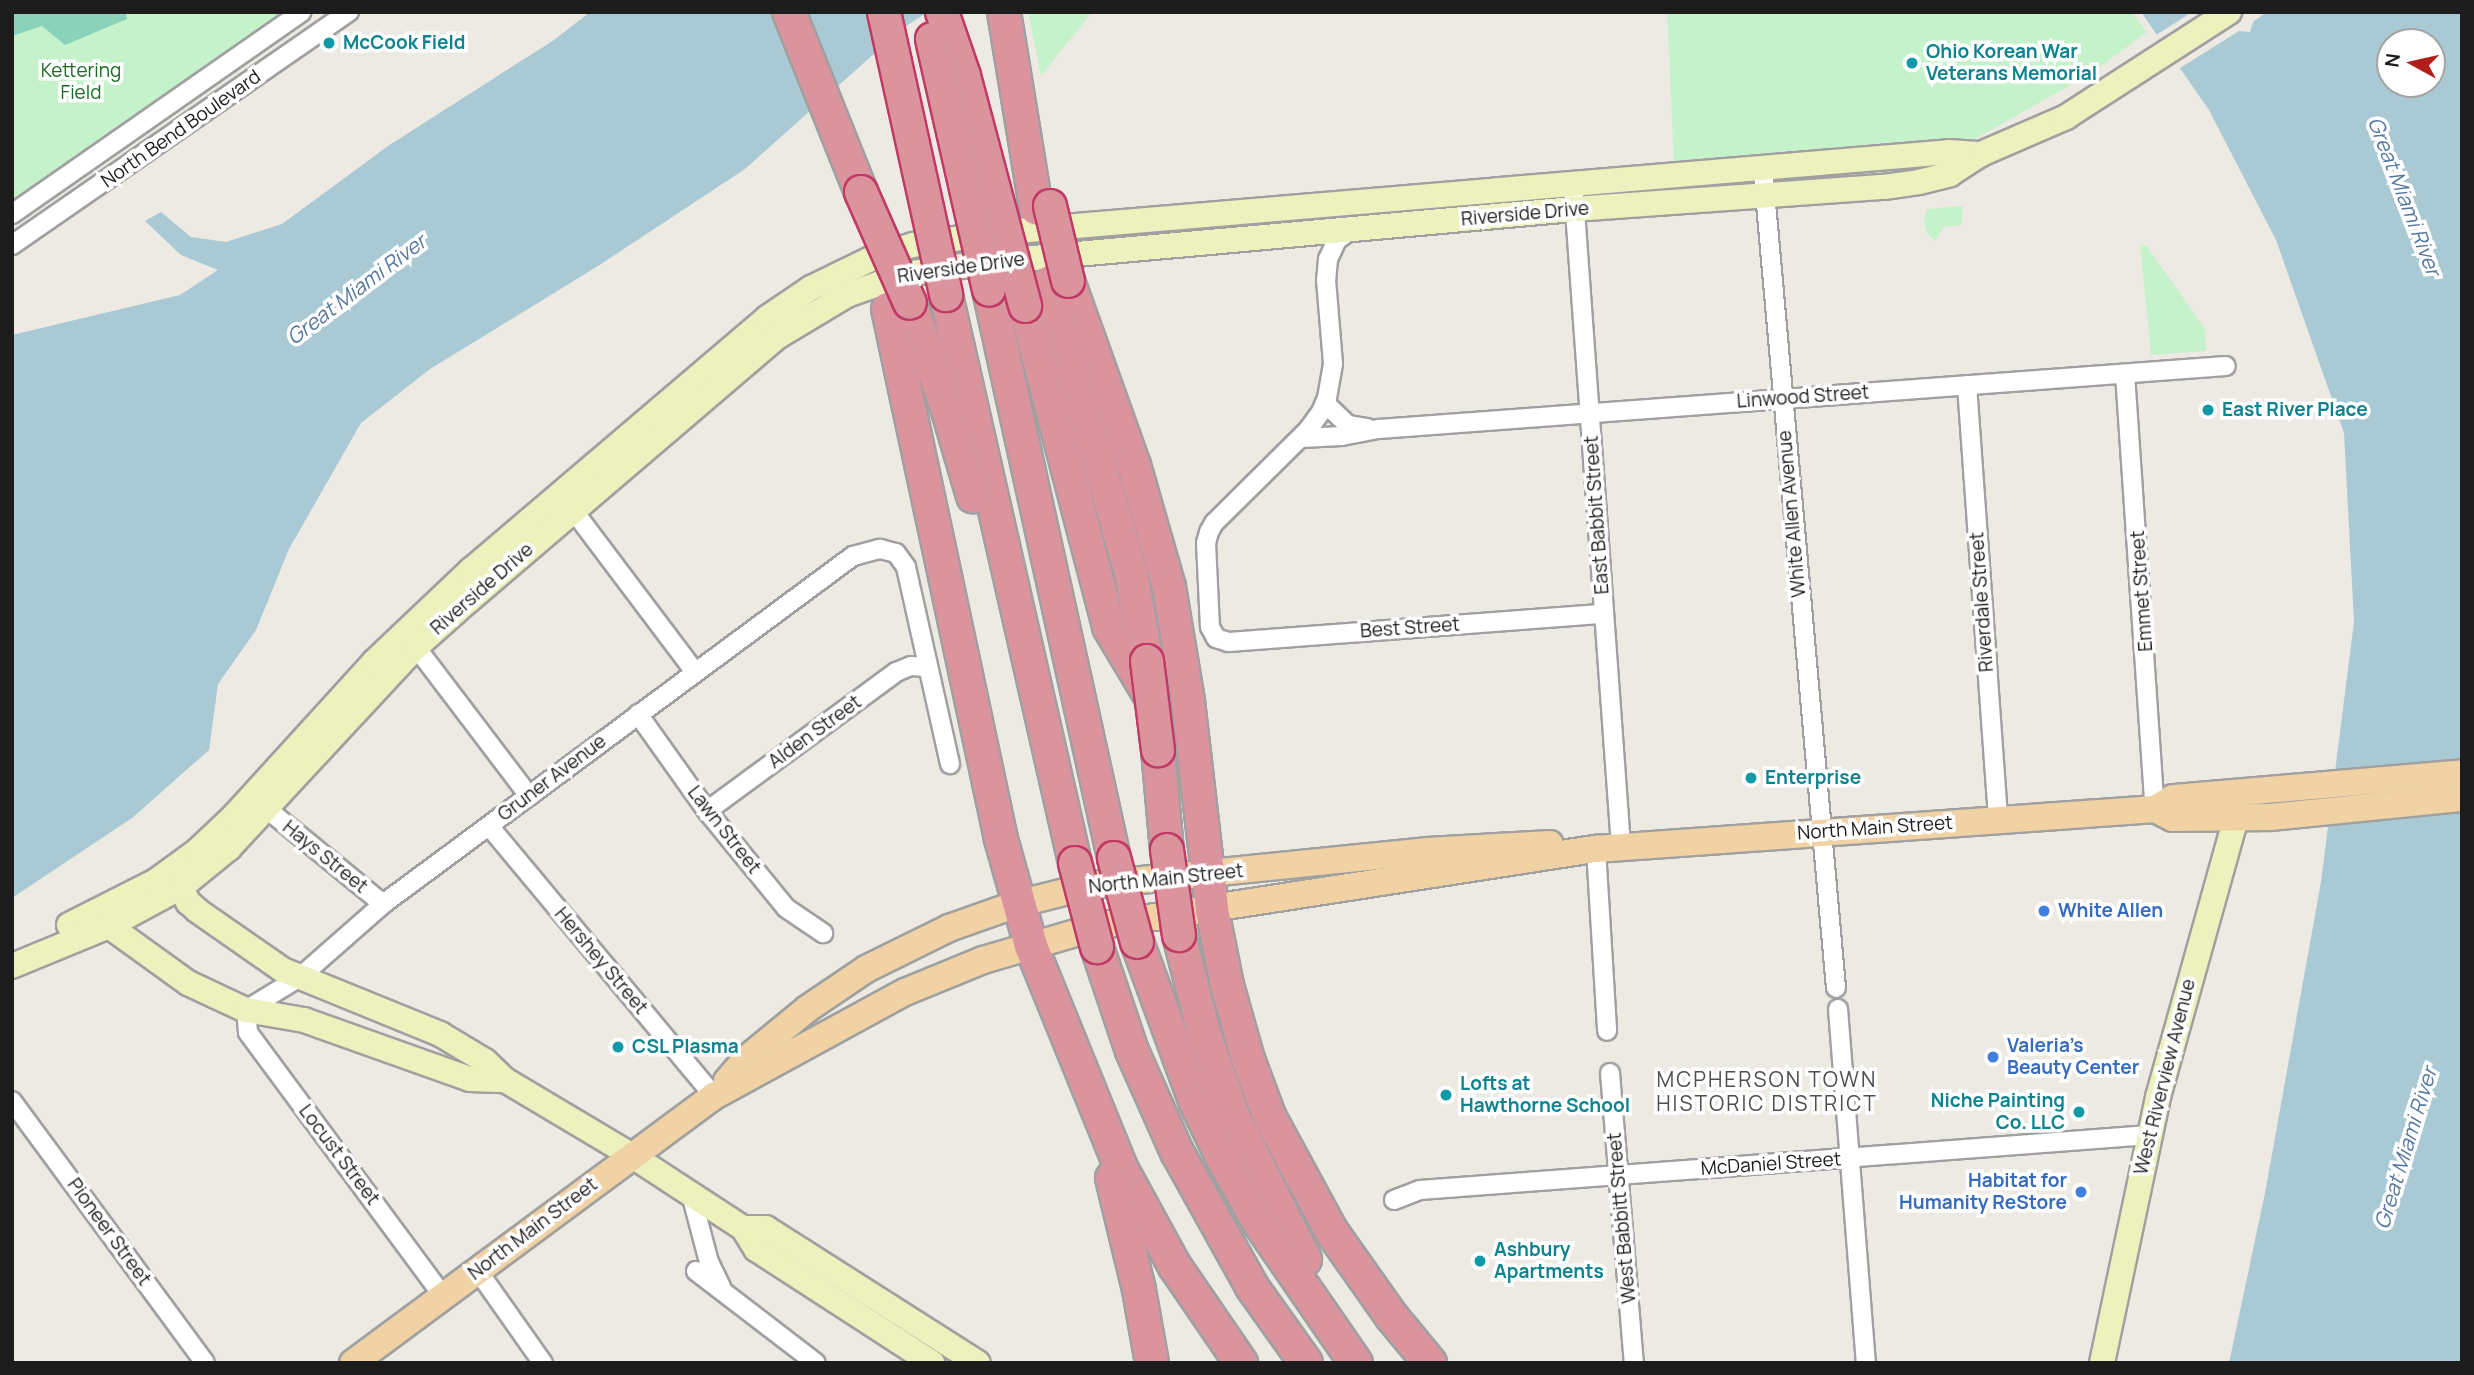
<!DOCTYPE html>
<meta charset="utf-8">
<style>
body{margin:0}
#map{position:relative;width:2474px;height:1375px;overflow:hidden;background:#eceae3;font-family:Manrope,sans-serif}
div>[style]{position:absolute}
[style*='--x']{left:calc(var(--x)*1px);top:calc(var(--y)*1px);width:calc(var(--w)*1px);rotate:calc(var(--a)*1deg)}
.park>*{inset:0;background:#c5f2ca}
.pitch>*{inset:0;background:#8ad2b9}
.water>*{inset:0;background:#a9c9d5}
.pier>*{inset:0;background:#eceae3}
.roads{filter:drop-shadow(2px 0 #a0a0a0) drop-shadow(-2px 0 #a0a0a0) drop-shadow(0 2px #a0a0a0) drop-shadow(0 -2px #a0a0a0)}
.street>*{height:18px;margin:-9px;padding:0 9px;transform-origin:9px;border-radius:9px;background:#fff}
.secondary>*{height:24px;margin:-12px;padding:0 12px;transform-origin:12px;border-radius:12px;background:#ecf1bd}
.primary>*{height:26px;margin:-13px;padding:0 13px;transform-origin:13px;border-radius:13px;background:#f0d2a5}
.highway>*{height:32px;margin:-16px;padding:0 16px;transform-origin:16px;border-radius:16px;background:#db949e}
.bridges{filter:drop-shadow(2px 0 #c23963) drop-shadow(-2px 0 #c23963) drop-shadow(0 2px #c23963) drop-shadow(0 -2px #c23963)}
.highway-bridge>*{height:32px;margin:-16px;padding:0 16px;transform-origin:16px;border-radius:16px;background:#db949e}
.dots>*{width:19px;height:19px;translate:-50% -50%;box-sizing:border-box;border:4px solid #fff;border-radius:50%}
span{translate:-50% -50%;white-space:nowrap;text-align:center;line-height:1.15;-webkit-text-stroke:7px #fff;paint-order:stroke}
.culture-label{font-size:19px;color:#0d838f;font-weight:700}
.left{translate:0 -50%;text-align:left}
.right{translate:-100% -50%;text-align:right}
.park-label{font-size:19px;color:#186c22}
.street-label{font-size:19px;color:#1c1c1c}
.shop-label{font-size:19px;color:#366cbe;font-weight:700}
.water-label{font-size:21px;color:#5578a0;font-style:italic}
.neighbourhood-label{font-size:21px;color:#4f4f4f;letter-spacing:2px}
.frame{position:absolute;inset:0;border:14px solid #1c1c1c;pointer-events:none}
.north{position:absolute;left:2376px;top:28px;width:70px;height:70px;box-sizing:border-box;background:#fff;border:2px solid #a4a4a4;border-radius:50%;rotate:278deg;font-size:19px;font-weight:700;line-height:28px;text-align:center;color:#1c1c1c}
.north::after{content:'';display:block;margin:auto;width:24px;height:32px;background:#b11e18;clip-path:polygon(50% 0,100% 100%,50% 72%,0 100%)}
</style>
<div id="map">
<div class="park">
<div style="clip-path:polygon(12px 12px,302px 12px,12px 214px)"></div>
<div style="clip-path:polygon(1028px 12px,1092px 12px,1041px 76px)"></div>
<div style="clip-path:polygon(1667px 12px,2131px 12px,2147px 32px,2090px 74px,1975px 139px,1929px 146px,1674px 161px)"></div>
<div style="clip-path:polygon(1963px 206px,1961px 225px,1944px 227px,1935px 241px,1927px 233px,1924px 222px,1927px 209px)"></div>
<div style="clip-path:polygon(2140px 245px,2146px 245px,2205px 329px,2206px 351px,2151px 355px)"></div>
</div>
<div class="pitch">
<div style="clip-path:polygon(12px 12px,126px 12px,127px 19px,65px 45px,42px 26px,12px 36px)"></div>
</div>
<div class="water">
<div style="clip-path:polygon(590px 12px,928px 12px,903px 28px,745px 169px,598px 266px,430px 369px,361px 423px,289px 549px,256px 630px,218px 684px,209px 750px,132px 818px,12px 898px,12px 335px,180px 295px,218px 270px,181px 255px,145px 221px,161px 212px,191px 237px,226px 242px,282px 224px,388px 146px,554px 40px)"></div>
<div style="clip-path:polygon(evenodd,2141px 12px,2462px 12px,2462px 1363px,2229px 1363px,2265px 1193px,2321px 882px,2354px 622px,2344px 433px,2276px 240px,2209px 110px,2141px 12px,2390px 42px,2432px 42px,2432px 84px,2390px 84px,2390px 42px)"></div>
</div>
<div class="pier">
<div style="clip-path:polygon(2192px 12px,2267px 12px,2253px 22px,2250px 32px,2239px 31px,2177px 70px,2153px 37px)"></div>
</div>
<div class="roads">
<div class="street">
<div style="--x:1763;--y:170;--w:821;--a:84.9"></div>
<div style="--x:1574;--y:197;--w:652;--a:85.86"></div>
<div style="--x:12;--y:214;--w:353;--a:-34.9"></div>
<div style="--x:1349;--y:231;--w:15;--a:143"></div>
<div style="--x:1337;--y:240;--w:21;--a:115"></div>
<div style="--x:1328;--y:259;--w:21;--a:95"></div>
<div style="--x:1326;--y:280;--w:84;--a:85.2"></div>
<div style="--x:1333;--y:364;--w:35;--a:100"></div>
<div style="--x:1327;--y:398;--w:15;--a:113"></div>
<div style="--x:1321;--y:412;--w:22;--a:126"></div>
<div style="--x:1308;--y:430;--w:132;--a:135.3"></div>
<div style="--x:1214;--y:523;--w:10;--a:119"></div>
<div style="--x:1209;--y:532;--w:11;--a:105"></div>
<div style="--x:1206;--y:543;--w:84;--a:87.3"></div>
<div style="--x:1210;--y:627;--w:13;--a:61"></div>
<div style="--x:1216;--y:638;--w:13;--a:18"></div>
<div style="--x:1228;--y:642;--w:377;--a:-4.3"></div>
<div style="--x:12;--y:245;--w:410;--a:-34.7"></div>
<div style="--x:2125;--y:374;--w:436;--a:86.1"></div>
<div style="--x:1967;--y:385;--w:434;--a:85.9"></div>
<div style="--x:1325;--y:403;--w:32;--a:44"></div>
<div style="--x:1348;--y:425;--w:20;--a:9"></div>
<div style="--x:1301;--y:438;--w:41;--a:-2.8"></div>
<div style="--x:1342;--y:436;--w:38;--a:-11"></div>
<div style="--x:1379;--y:429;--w:849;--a:-4.25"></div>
<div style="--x:573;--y:510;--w:203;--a:53"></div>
<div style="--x:416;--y:647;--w:187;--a:52.8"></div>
<div style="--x:638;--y:714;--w:119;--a:54.6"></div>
<div style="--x:707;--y:811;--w:125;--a:50.8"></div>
<div style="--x:786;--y:908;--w:45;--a:34"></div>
<div style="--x:267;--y:809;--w:150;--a:39.3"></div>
<div style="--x:707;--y:811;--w:235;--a:-36.3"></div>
<div style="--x:896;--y:672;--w:16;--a:-22"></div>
<div style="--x:911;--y:666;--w:16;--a:4"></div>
<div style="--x:489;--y:826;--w:351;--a:50.2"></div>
<div style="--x:1596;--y:849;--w:182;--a:86.5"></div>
<div style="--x:1838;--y:1009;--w:355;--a:85.5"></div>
<div style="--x:1610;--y:1073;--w:291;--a:85.3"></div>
<div style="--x:12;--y:1101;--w:325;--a:53.6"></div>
<div style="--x:691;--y:1194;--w:70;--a:75.2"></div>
<div style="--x:709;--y:1262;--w:28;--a:64"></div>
<div style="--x:1394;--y:1200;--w:28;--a:-21"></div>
<div style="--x:1420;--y:1190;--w:731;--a:-4.31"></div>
<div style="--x:478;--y:1271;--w:113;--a:54.8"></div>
<div style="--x:696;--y:1271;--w:151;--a:37.5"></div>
<div style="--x:443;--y:1296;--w:328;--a:-126.5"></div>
<div style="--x:248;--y:1032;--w:22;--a:-95"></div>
<div style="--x:246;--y:1010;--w:63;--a:-31.4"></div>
<div style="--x:300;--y:977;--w:111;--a:-41.3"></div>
<div style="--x:383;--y:904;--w:585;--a:-36.52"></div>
<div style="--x:853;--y:556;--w:28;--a:-15"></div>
<div style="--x:880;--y:549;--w:16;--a:14"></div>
<div style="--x:896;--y:553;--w:17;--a:54"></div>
<div style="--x:906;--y:567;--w:202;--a:77.4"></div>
</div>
<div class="secondary">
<div style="--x:181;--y:887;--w:17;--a:65"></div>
<div style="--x:188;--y:902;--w:13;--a:42"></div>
<div style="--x:198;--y:911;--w:103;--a:34.8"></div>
<div style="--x:283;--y:970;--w:170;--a:22.2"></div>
<div style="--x:440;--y:1034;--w:52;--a:31"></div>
<div style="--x:485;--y:1061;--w:28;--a:44"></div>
<div style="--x:505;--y:1080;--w:147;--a:30.8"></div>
<div style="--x:631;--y:1155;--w:134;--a:33.1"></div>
<div style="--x:743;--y:1228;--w:25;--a:58"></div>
<div style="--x:756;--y:1249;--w:210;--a:32.9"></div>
<div style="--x:69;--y:925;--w:97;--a:-26.8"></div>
<div style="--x:156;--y:881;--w:51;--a:-36.2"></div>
<div style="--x:197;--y:851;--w:51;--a:-43.4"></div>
<div style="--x:234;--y:816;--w:208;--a:-47.7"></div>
<div style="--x:374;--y:662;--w:134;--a:-43.5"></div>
<div style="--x:471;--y:570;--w:389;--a:-40.4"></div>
<div style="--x:767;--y:318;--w:53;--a:-34.3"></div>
<div style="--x:811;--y:288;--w:73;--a:-25.9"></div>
<div style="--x:877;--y:256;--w:38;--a:-17"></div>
<div style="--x:913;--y:245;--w:81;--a:-8.5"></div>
<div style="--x:993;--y:233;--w:959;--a:-4.84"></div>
<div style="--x:1949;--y:152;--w:32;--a:4"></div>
<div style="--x:109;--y:926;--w:97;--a:35.8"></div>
<div style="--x:188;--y:983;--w:64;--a:25"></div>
<div style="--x:246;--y:1010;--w:59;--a:9.8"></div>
<div style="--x:304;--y:1020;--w:176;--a:19.6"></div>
<div style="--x:470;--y:1079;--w:35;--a:2"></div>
<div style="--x:12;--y:966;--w:105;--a:-22.4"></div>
<div style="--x:109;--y:926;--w:82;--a:-28.4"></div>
<div style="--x:181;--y:887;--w:62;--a:-39.1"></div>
<div style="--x:229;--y:848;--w:275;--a:-47.1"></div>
<div style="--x:416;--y:647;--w:71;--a:-41.6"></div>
<div style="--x:469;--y:600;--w:405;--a:-40.5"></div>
<div style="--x:777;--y:337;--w:82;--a:-31"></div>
<div style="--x:847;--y:295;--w:63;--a:-19.6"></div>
<div style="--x:906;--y:274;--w:84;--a:-8.2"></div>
<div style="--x:989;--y:262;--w:587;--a:-5.18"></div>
<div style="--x:1574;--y:209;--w:311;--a:-4.1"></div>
<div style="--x:1884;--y:187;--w:35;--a:-8"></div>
<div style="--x:1919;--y:182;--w:32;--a:-14"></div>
<div style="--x:1950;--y:174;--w:37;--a:-33"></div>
<div style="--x:1981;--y:154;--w:93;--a:-23.5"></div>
<div style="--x:2066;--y:117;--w:194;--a:-32.8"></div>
<div style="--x:743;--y:1228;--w:23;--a:0"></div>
<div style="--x:766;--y:1228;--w:251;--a:32.5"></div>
<div style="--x:2102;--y:1363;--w:272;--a:-78.1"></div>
<div style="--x:2158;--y:1097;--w:290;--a:-74.4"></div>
<div style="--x:2236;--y:818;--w:19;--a:-90"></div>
</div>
<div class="primary">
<div style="--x:2155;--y:809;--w:21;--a:-31"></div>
<div style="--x:2173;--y:798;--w:290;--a:-4.9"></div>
<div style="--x:727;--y:1081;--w:28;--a:-49"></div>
<div style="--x:745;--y:1060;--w:80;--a:-39.4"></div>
<div style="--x:807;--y:1009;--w:71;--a:-34.1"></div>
<div style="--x:866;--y:969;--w:93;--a:-26.3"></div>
<div style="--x:949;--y:928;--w:72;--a:-19.4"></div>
<div style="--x:1017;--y:904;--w:77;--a:-14.2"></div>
<div style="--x:1092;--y:885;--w:338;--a:-5.8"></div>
<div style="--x:1428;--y:851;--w:122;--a:-3.3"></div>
<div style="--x:353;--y:1363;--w:449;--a:-36.5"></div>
<div style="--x:714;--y:1096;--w:217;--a:-28.6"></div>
<div style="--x:905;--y:992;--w:84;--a:-22.3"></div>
<div style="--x:983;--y:960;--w:125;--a:-16.3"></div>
<div style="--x:1103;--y:925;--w:499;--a:-8.8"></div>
<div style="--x:1596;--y:849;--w:519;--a:-4.09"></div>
<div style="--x:2114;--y:812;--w:41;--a:-4.2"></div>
<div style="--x:2155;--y:809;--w:20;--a:27"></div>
<div style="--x:2173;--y:818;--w:98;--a:-0.6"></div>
<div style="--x:2271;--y:817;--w:192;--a:-5.7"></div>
</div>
<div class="highway">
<div style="--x:789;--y:12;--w:194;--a:68.2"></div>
<div style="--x:1004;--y:12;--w:199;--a:80.7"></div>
<div style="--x:1068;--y:281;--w:195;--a:70.3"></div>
<div style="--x:1134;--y:465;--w:127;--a:74"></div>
<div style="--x:1169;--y:587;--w:116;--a:80.5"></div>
<div style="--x:1188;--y:701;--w:210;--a:83.4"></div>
<div style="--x:1212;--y:910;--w:76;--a:78.7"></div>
<div style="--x:1227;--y:985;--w:77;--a:74.2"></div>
<div style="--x:1248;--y:1059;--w:63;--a:69.6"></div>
<div style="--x:1270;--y:1118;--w:130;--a:61.5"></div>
<div style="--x:1332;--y:1232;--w:104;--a:54.8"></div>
<div style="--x:1392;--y:1317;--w:60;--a:50.4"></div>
<div style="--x:1050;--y:282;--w:86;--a:75.8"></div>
<div style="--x:1071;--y:365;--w:216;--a:73.9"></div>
<div style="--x:1131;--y:573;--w:89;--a:79.7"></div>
<div style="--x:989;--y:290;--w:582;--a:77.59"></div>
<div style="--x:946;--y:295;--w:582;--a:77.2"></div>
<div style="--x:910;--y:303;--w:114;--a:70.6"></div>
<div style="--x:948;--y:411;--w:89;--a:73.6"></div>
<div style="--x:1025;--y:306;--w:332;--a:75.3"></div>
<div style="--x:1109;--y:627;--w:90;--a:59.1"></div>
<div style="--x:888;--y:309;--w:542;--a:77.96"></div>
<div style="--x:1001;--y:839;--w:111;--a:74.3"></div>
<div style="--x:1031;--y:946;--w:240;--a:67.9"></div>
<div style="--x:1121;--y:1168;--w:111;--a:61.3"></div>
<div style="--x:1174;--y:1265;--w:119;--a:55.6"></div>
<div style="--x:1158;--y:750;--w:100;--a:84.9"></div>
<div style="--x:1179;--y:935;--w:101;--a:75.7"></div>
<div style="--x:1204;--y:1033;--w:93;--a:70.6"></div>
<div style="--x:1235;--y:1121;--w:155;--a:63.1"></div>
<div style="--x:1137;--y:942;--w:171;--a:69.9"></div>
<div style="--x:1196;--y:1103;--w:67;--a:64.2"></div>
<div style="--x:1225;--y:1163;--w:70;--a:60.2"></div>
<div style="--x:1260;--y:1224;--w:169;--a:55.4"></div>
<div style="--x:1097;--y:947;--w:110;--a:71.4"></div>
<div style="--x:1132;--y:1051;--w:111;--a:66"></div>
<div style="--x:1177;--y:1152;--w:154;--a:60.9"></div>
<div style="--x:1252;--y:1287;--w:93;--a:54.6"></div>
<div style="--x:1112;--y:1178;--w:115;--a:76.4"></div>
<div style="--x:1139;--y:1290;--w:74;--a:79.9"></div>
</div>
</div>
<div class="bridges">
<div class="highway-bridge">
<div style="--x:884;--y:12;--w:290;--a:77.6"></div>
<div style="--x:942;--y:12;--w:68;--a:71"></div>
<div style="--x:964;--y:76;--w:238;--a:75.1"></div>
<div style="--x:932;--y:39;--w:257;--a:77.2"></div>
<div style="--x:861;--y:192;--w:121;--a:66.2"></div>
<div style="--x:1050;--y:206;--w:77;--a:76.5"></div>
<div style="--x:1147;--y:661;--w:90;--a:83"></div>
<div style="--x:1167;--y:850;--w:86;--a:82"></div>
<div style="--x:1114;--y:858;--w:87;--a:74.7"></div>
<div style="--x:1075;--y:863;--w:87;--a:75.3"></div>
</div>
</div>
<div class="dots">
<div style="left:329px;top:43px;background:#0f9aa8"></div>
<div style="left:1912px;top:63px;background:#0f9aa8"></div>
<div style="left:2208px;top:410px;background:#0f9aa8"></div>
<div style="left:1751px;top:778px;background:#0f9aa8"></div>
<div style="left:2044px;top:911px;background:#3f7fe0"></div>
<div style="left:618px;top:1047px;background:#0f9aa8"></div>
<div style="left:1993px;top:1057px;background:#3f7fe0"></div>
<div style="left:1446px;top:1095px;background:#0f9aa8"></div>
<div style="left:2079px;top:1112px;background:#0f9aa8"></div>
<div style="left:2081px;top:1192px;background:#3f7fe0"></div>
<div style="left:1480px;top:1261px;background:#0f9aa8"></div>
</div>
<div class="culture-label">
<span class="left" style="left:343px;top:43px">McCook Field</span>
<span class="left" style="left:1926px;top:63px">Ohio Korean War<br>Veterans Memorial</span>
<span class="left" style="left:2222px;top:410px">East River Place</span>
<span class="left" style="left:1765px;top:778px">Enterprise</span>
<span class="left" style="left:632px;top:1047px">CSL Plasma</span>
<span class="left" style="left:1460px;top:1095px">Lofts at<br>Hawthorne School</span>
<span class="right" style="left:2065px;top:1112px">Niche Painting<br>Co. LLC</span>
<span class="left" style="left:1494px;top:1261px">Ashbury<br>Apartments</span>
</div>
<div class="park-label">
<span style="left:81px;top:82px">Kettering<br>Field</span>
</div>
<div class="street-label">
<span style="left:181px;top:129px;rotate:-35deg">North Bend Boulevard</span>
<span style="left:1525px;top:214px;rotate:-5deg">Riverside Drive</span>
<span style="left:961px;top:268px;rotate:-8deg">Riverside Drive</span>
<span style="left:1803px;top:397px;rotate:-4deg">Linwood Street</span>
<span style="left:1792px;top:514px;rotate:-95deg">White Allen Avenue</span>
<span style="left:1597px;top:515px;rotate:-94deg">East Babbit Street</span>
<span style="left:482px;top:589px;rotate:-41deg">Riverside Drive</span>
<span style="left:2142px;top:591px;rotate:-94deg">Emmet Street</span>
<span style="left:1982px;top:602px;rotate:-94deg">Riverdale Street</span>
<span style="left:1410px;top:628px;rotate:-4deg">Best Street</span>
<span style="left:815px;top:732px;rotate:-36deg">Alden Street</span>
<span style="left:552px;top:778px;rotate:-37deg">Gruner Avenue</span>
<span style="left:1875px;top:828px;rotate:-4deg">North Main Street</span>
<span style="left:724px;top:830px;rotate:52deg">Lawn Street</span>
<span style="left:325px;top:857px;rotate:39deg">Hays Street</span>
<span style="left:1166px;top:879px;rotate:-6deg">North Main Street</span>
<span style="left:601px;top:961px;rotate:50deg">Hershey Street</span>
<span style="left:2165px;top:1077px;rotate:-76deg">West Riverview Avenue</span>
<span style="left:339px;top:1155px;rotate:53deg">Locust Street</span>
<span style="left:1771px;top:1164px;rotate:-4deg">McDaniel Street</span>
<span style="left:1622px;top:1218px;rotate:-95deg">West Babbitt Street</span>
<span style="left:533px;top:1229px;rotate:-37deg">North Main Street</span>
<span style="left:109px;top:1232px;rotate:54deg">Pioneer Street</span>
</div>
<div class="shop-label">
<span class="left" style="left:2058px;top:911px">White Allen</span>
<span class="left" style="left:2007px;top:1057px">Valeria’s<br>Beauty Center</span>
<span class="right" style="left:2067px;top:1192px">Habitat for<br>Humanity ReStore</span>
</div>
<div class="water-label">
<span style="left:2405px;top:196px;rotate:69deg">Great Miami River</span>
<span style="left:356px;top:289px;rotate:-37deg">Great Miami River</span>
<span style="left:2405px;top:1148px;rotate:-73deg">Great Miami River</span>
</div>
<div class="neighbourhood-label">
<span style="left:1767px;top:1091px">MCPHERSON TOWN<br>HISTORIC DISTRICT</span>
</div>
<div class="frame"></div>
<div class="north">N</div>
</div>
